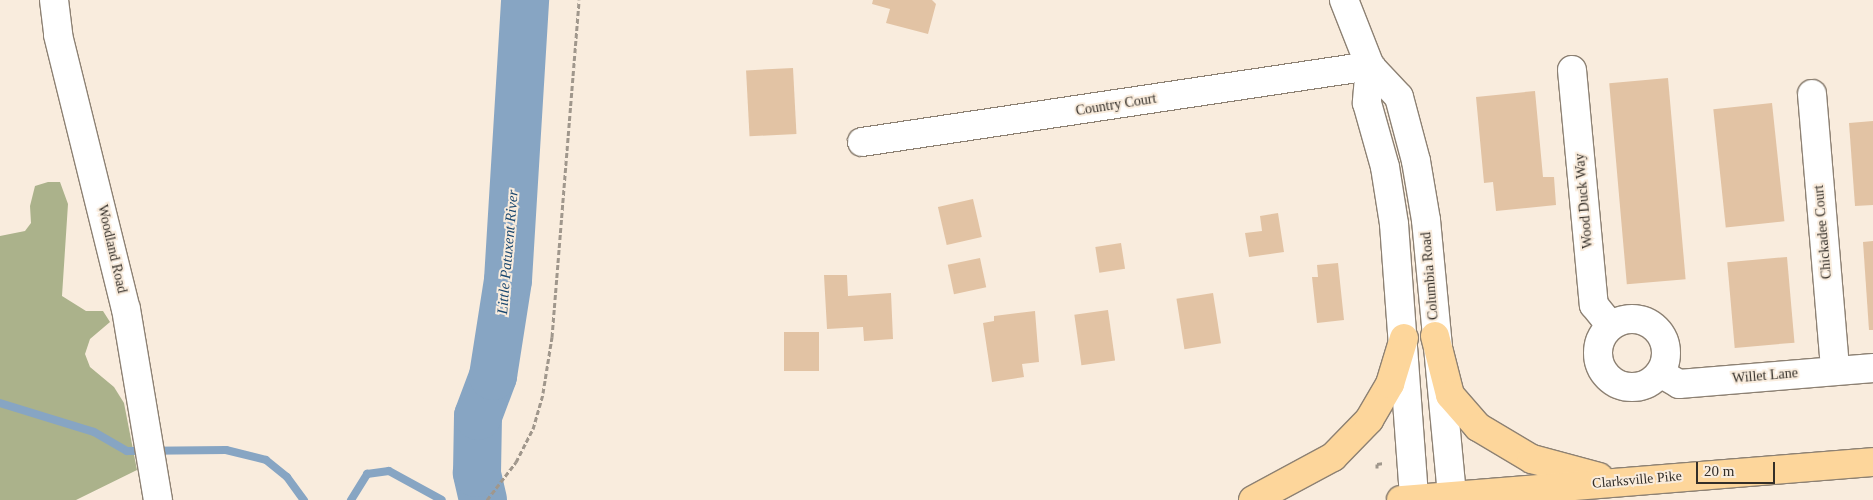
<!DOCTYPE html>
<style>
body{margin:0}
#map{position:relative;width:1873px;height:500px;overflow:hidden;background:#f9ecdd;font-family:"Times New Roman",serif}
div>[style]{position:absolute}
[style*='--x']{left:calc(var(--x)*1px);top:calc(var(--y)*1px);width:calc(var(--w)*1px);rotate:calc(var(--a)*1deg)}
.forest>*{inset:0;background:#abb28b}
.stream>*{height:8px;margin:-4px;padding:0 4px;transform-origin:4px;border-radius:4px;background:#87a5c3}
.river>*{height:48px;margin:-24px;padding:0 24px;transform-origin:24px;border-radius:24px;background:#87a5c3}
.building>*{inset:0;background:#e2c3a4;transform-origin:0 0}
.path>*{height:3px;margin-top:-1.5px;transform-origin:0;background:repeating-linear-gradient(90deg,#a0978c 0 5px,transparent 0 7.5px)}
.roads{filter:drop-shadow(1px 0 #8d8173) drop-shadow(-1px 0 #8d8173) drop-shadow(0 1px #8d8173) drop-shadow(0 -1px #8d8173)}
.minor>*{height:28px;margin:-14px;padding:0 14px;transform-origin:14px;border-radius:14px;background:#fff}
.minor>.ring{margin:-14px;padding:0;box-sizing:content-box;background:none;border:28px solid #fff;border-radius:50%}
.major>*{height:28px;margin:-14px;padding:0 14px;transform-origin:14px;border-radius:14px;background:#fdd69b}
span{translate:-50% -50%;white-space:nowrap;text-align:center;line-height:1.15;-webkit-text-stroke:4px #f9ecdd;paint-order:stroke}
.street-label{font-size:14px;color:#332e28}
.water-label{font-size:15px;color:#18466e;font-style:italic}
.scale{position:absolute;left:1696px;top:462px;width:79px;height:22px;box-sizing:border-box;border:2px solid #332e28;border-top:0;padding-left:6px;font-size:15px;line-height:18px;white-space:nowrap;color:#332e28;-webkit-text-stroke:4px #f9ecdd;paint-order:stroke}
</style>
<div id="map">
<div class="forest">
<div style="clip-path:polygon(48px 182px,60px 182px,68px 204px,62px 296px,86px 311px,103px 311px,110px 322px,90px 339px,85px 354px,90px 367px,114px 387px,124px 403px,137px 470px,76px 500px,0 500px,0 236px,25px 231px,31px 223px,30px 206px,35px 186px)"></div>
</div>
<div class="stream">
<div style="--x:0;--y:403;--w:98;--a:17.1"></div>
<div style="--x:94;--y:432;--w:38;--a:30"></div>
<div style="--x:127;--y:451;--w:99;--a:-0.6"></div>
<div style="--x:226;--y:450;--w:41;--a:14"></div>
<div style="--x:266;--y:460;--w:27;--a:39"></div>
<div style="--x:287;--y:477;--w:29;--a:54"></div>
<div style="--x:351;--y:500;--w:31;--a:-58"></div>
<div style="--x:367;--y:474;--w:22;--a:-8"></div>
<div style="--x:389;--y:471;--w:60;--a:28.7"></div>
</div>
<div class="river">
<div style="--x:483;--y:500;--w:28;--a:-103"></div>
<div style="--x:477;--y:473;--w:57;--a:-89"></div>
<div style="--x:478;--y:416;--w:43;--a:-69.4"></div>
<div style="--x:493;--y:376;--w:97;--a:-81.1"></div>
<div style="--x:508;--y:280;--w:281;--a:-86.5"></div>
</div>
<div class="building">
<div style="clip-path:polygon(873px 0,932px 0,936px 4px,928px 34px,886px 23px,890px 9px,872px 4px)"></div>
<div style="left:793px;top:68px;width:66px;height:47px;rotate:87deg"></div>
<div style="left:1668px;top:78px;width:202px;height:59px;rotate:85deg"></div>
<div style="clip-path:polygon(1535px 91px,1543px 177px,1554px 177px,1556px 205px,1496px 211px,1493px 182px,1484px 183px,1476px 97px)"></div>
<div style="left:1772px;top:103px;width:119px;height:59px;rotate:84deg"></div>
<div style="clip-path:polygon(1873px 121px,1873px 205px,1855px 206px,1849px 123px)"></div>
<div style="left:973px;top:199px;width:39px;height:36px;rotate:77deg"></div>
<div style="clip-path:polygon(1278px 213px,1284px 252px,1249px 257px,1245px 233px,1262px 231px,1260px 216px)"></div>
<div style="clip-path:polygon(1873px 241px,1873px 330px,1869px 330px,1863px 242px)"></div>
<div style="left:1121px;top:243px;width:26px;height:26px;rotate:81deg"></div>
<div style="left:1787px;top:257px;width:86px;height:60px;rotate:85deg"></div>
<div style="left:980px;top:258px;width:30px;height:33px;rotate:78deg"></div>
<div style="clip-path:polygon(1338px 263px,1344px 320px,1317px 323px,1312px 277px,1318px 277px,1317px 265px)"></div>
<div style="clip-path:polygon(824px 275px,847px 275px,848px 296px,891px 293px,893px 339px,864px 341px,863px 327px,827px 329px)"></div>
<div style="left:1213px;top:293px;width:51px;height:37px;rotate:81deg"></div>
<div style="left:1108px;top:310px;width:51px;height:34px;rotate:82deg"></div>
<div style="clip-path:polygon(1035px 311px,1039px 362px,1022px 364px,1024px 377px,992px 382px,983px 323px,994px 321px,994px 316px)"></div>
<div style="left:784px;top:332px;width:35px;height:39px"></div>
</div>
<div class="path">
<div style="--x:1377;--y:468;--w:4;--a:-90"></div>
<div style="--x:1377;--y:464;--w:7;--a:-8"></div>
<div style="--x:487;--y:500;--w:48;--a:-52.7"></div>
<div style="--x:516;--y:462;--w:37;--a:-63"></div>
<div style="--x:533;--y:429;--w:37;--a:-74"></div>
<div style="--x:543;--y:393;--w:57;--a:-80.9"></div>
<div style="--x:552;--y:337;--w:338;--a:-85.4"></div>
</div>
<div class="roads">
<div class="minor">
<div style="--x:54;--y:0;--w:35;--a:83"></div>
<div style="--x:58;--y:35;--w:282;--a:76.1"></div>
<div style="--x:126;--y:309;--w:194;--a:80.5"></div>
<div style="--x:1344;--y:0;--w:71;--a:68.5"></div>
<div style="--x:1370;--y:66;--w:42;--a:46.9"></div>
<div style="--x:1399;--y:97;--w:66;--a:75.1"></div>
<div style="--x:1416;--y:161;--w:60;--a:80.4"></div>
<div style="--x:1426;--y:220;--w:277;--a:84.6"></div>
<div style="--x:1370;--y:66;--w:37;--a:95"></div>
<div style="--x:1367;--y:103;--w:66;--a:74.3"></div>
<div style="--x:1385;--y:167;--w:58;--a:81"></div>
<div style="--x:1394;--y:224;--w:276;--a:85.8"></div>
<div style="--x:1572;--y:70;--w:236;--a:84.7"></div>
<div style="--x:1594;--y:305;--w:27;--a:51"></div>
<div style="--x:1812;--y:94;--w:277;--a:85.2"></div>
<div style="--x:862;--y:142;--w:514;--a:-8.51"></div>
<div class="ring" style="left:1598px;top:319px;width:40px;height:40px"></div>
<div style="--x:1660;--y:373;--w:22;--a:30"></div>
<div style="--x:1679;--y:384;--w:195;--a:-4.7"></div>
</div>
<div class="major">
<div style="--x:1435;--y:336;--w:61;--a:75.7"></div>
<div style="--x:1450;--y:395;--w:43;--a:48.8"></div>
<div style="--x:1478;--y:427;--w:63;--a:30.7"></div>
<div style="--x:1532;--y:459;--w:69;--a:15"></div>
<div style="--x:1253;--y:500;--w:91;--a:-28.3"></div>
<div style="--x:1333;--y:457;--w:52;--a:-45.8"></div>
<div style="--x:1369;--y:420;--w:42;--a:-59.7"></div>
<div style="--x:1390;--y:384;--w:48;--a:-73.1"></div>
<div style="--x:1401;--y:500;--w:474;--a:-4.6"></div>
</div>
</div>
<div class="street-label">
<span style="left:1116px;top:105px;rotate:-9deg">Country Court</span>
<span style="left:1584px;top:201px;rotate:-95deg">Wood Duck Way</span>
<span style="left:1823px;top:232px;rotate:-95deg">Chickadee Court</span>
<span style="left:112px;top:249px;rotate:77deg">Woodland Road</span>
<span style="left:1430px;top:276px;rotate:-95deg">Columbia Road</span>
<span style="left:1765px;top:376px;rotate:-5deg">Willet Lane</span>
<span style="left:1637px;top:480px;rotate:-5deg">Clarksville Pike</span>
</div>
<div class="water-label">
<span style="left:508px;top:252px;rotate:-85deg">Little Patuxent River</span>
</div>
<div class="scale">20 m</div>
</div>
